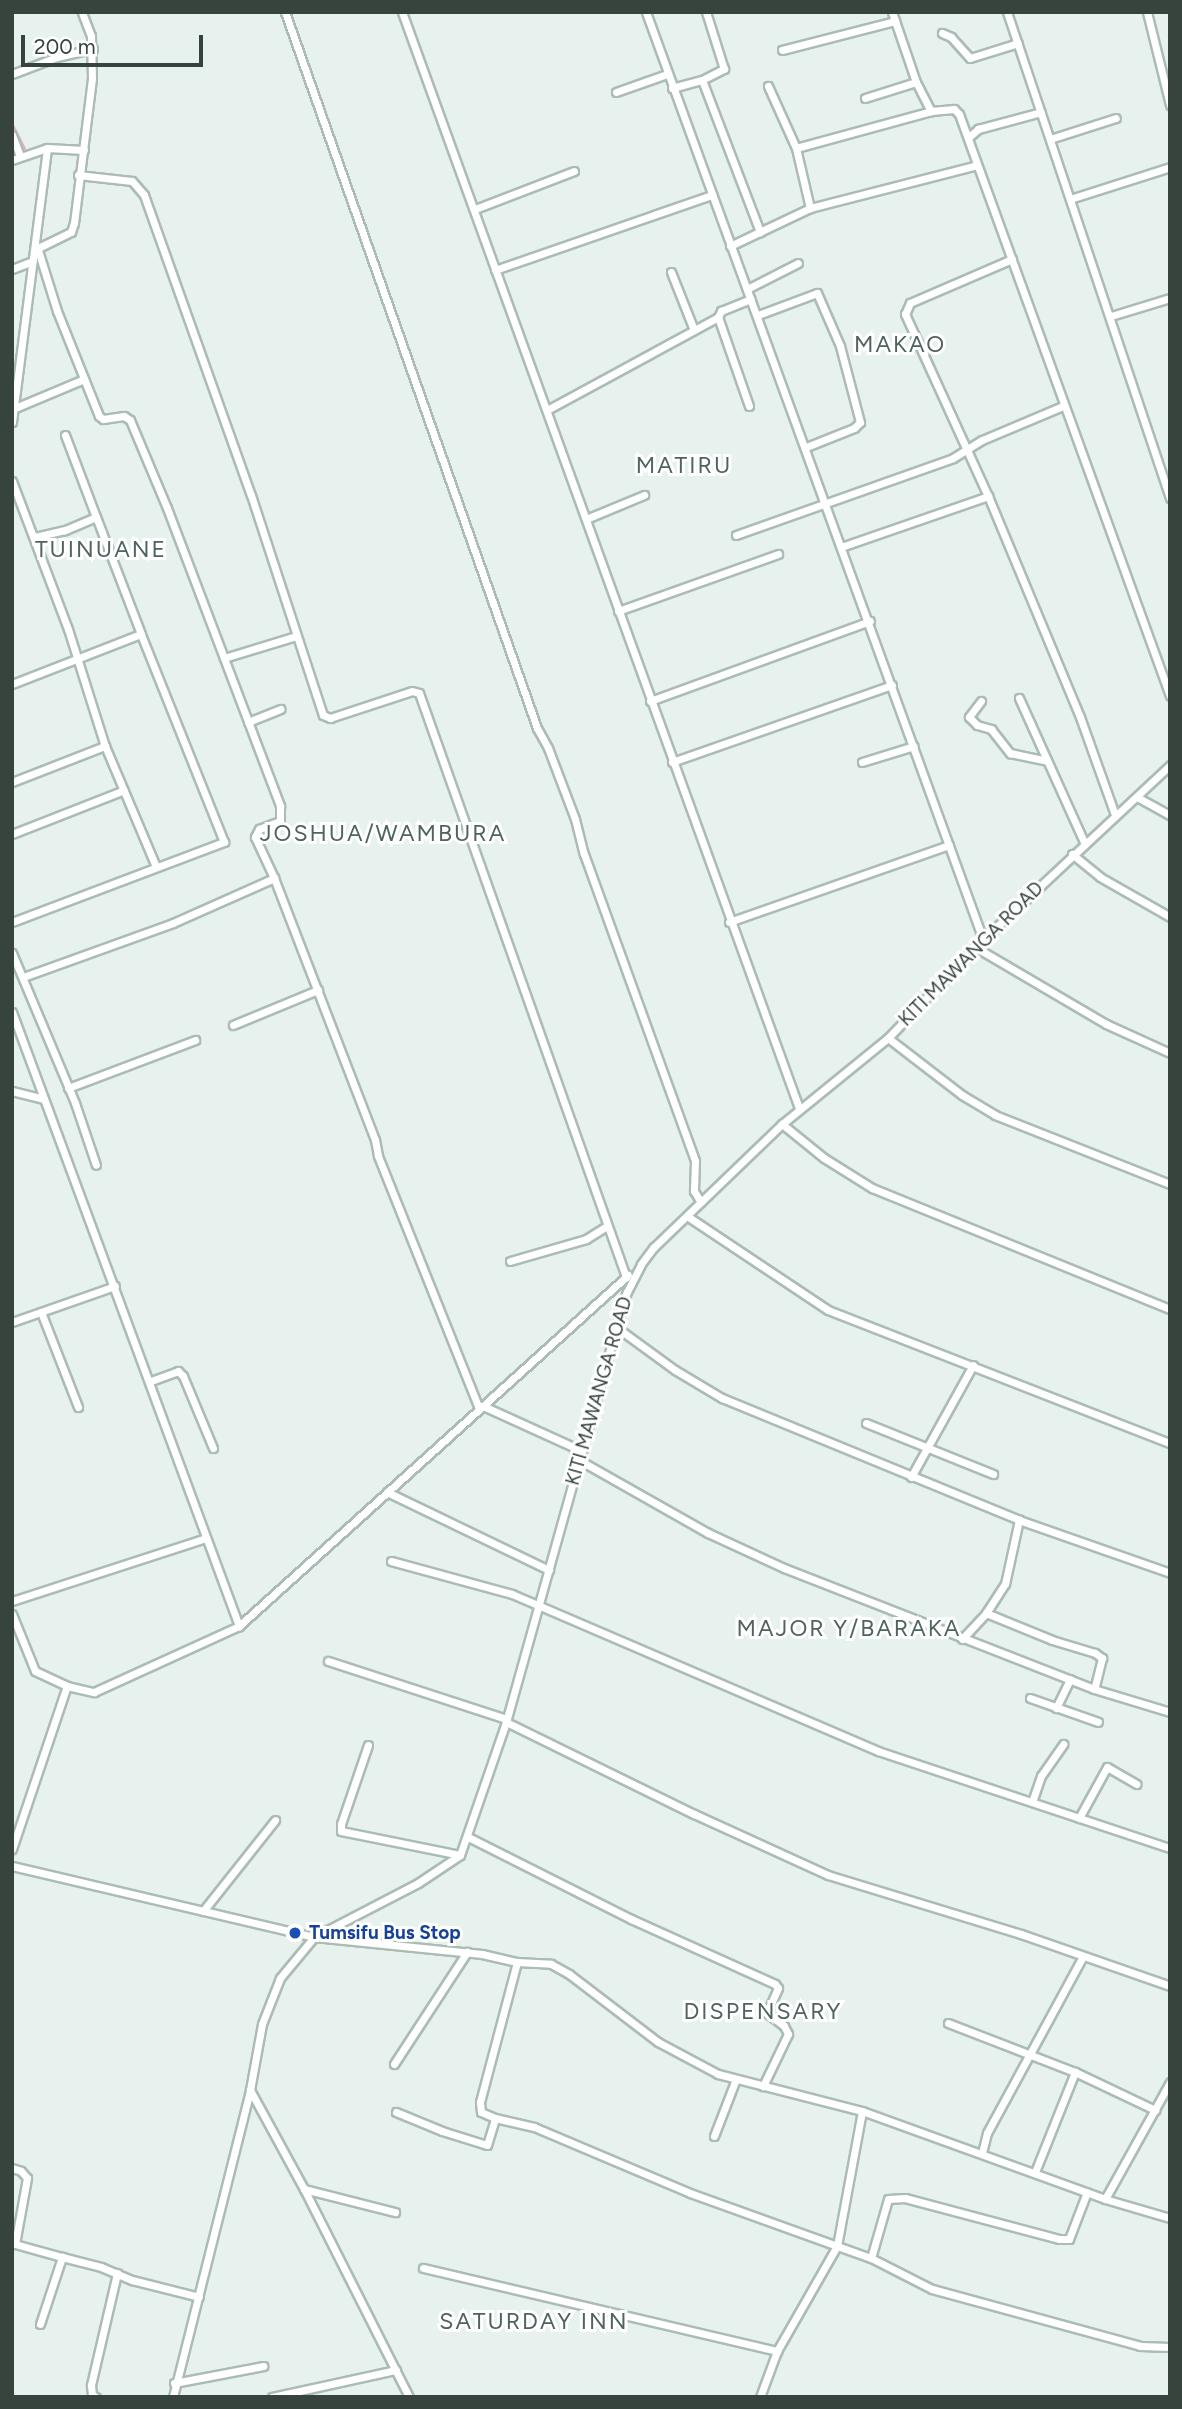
<!DOCTYPE html>
<style>
body{margin:0}
#map{position:relative;width:1182px;height:2409px;overflow:hidden;background:#e7f1ee;font-family:Figtree,sans-serif}
div>[style]{position:absolute}
[style*='--x']{left:calc(var(--x)*1px);top:calc(var(--y)*1px);width:calc(var(--w)*1px);rotate:calc(var(--a)*1deg)}
.stream>*{height:2px;margin:-1px;padding:0 1px;transform-origin:1px;border-radius:1px;background:#e8aad2}
.roads{filter:drop-shadow(2px 0 #abbcb5) drop-shadow(-2px 0 #abbcb5) drop-shadow(0 2px #abbcb5) drop-shadow(0 -2px #abbcb5)}
.minor>*{height:7px;margin:-3.5px;padding:0 3.5px;transform-origin:3.5px;border-radius:3.5px;background:#fff}
.dots>*{width:19px;height:19px;translate:-50% -50%;box-sizing:border-box;border:4px solid #fff;border-radius:50%}
span{translate:-50% -50%;white-space:nowrap;text-align:center;line-height:1.15;-webkit-text-stroke:6px #fff;paint-order:stroke}
.street-label{font-size:19px;color:#37443e}
.transit-label{font-size:19px;color:#164399;font-weight:700}
.left{translate:0 -50%;text-align:left}
.quarter-label{font-size:23px;color:#4f655b;letter-spacing:2px}
.frame{position:absolute;inset:0;border:14px solid #37443e;pointer-events:none}
.scale{position:absolute;left:21px;top:35px;width:182px;height:32px;box-sizing:border-box;border:4px solid #37443e;border-top:0;padding-left:9px;font-size:21px;line-height:24px;white-space:nowrap;color:#37443e;-webkit-text-stroke:5px #fff;paint-order:stroke}
</style>
<div id="map">
<div class="stream">
<div style="--x:12;--y:123;--w:29;--a:63"></div>
<div style="--x:12;--y:148;--w:5;--a:90"></div>
</div>
<div class="roads">
<div class="minor">
<div style="--x:285;--y:12;--w:759;--a:70.61"></div>
<div style="--x:537;--y:728;--w:23;--a:61"></div>
<div style="--x:548;--y:748;--w:76;--a:69.2"></div>
<div style="--x:575;--y:819;--w:36;--a:76"></div>
<div style="--x:584;--y:854;--w:326;--a:70.1"></div>
<div style="--x:695;--y:1161;--w:30;--a:92"></div>
<div style="--x:694;--y:1191;--w:13;--a:58"></div>
<div style="--x:402;--y:12;--w:1166;--a:70.09"></div>
<div style="--x:646;--y:12;--w:990;--a:70.03"></div>
<div style="--x:892;--y:12;--w:74;--a:71.1"></div>
<div style="--x:916;--y:82;--w:33;--a:63"></div>
<div style="--x:1007;--y:12;--w:513;--a:71.46"></div>
<div style="--x:1147;--y:12;--w:96;--a:76.1"></div>
<div style="--x:942;--y:33;--w:10;--a:24"></div>
<div style="--x:951;--y:37;--w:28;--a:48"></div>
<div style="--x:970;--y:58;--w:50;--a:-17.4"></div>
<div style="--x:782;--y:50;--w:117;--a:-14.4"></div>
<div style="--x:12;--y:74;--w:48;--a:-20.7"></div>
<div style="--x:57;--y:57;--w:37;--a:-13"></div>
<div style="--x:702;--y:80;--w:163;--a:69.1"></div>
<div style="--x:768;--y:86;--w:68;--a:65.7"></div>
<div style="--x:796;--y:148;--w:62;--a:76.9"></div>
<div style="--x:672;--y:88;--w:31;--a:-15"></div>
<div style="--x:702;--y:80;--w:25;--a:-27"></div>
<div style="--x:724;--y:69;--w:60;--a:-107.5"></div>
<div style="--x:616;--y:92;--w:54;--a:-19.4"></div>
<div style="--x:865;--y:98;--w:53;--a:-17.4"></div>
<div style="--x:12;--y:135;--w:22;--a:69"></div>
<div style="--x:970;--y:136;--w:11;--a:-41"></div>
<div style="--x:978;--y:129;--w:65;--a:-15.1"></div>
<div style="--x:1050;--y:139;--w:69;--a:-17.7"></div>
<div style="--x:796;--y:148;--w:140;--a:-15.3"></div>
<div style="--x:931;--y:111;--w:23;--a:-5"></div>
<div style="--x:954;--y:109;--w:7;--a:45"></div>
<div style="--x:959;--y:114;--w:619;--a:70.07"></div>
<div style="--x:12;--y:160;--w:37;--a:-19"></div>
<div style="--x:47;--y:148;--w:37;--a:3"></div>
<div style="--x:78;--y:175;--w:54;--a:6.3"></div>
<div style="--x:132;--y:181;--w:18;--a:49"></div>
<div style="--x:144;--y:195;--w:319;--a:70.4"></div>
<div style="--x:251;--y:495;--w:231;--a:71.9"></div>
<div style="--x:323;--y:715;--w:8;--a:23"></div>
<div style="--x:330;--y:718;--w:86;--a:-18.2"></div>
<div style="--x:412;--y:691;--w:7;--a:16"></div>
<div style="--x:419;--y:693;--w:620;--a:70.48"></div>
<div style="--x:1070;--y:199;--w:105;--a:-17.7"></div>
<div style="--x:475;--y:209;--w:106;--a:-21"></div>
<div style="--x:730;--y:246;--w:89;--a:-25.4"></div>
<div style="--x:810;--y:208;--w:172;--a:-14.4"></div>
<div style="--x:36;--y:249;--w:39;--a:-26"></div>
<div style="--x:71;--y:232;--w:9;--a:-72"></div>
<div style="--x:74;--y:223;--w:146;--a:-82.9"></div>
<div style="--x:92;--y:78;--w:42;--a:-91.4"></div>
<div style="--x:91;--y:36;--w:26;--a:-111"></div>
<div style="--x:38;--y:250;--w:64;--a:72.7"></div>
<div style="--x:57;--y:311;--w:113;--a:68.2"></div>
<div style="--x:99;--y:416;--w:5;--a:37"></div>
<div style="--x:103;--y:419;--w:21;--a:-8"></div>
<div style="--x:124;--y:416;--w:7;--a:34"></div>
<div style="--x:130;--y:420;--w:95;--a:67.2"></div>
<div style="--x:167;--y:508;--w:319;--a:69.2"></div>
<div style="--x:280;--y:806;--w:15;--a:90"></div>
<div style="--x:280;--y:821;--w:22;--a:159"></div>
<div style="--x:259;--y:829;--w:9;--a:117"></div>
<div style="--x:255;--y:837;--w:45;--a:65.1"></div>
<div style="--x:274;--y:878;--w:281;--a:68.9"></div>
<div style="--x:375;--y:1140;--w:16;--a:79"></div>
<div style="--x:378;--y:1156;--w:272;--a:68.2"></div>
<div style="--x:1012;--y:259;--w:111;--a:156.7"></div>
<div style="--x:910;--y:303;--w:12;--a:114"></div>
<div style="--x:905;--y:314;--w:200;--a:65.5"></div>
<div style="--x:988;--y:496;--w:239;--a:67.4"></div>
<div style="--x:1080;--y:717;--w:104;--a:70.3"></div>
<div style="--x:12;--y:269;--w:22;--a:-21"></div>
<div style="--x:495;--y:270;--w:230;--a:-19.1"></div>
<div style="--x:671;--y:272;--w:62;--a:68.4"></div>
<div style="--x:747;--y:289;--w:57;--a:-27"></div>
<div style="--x:758;--y:315;--w:63;--a:-20.4"></div>
<div style="--x:817;--y:293;--w:58;--a:66.5"></div>
<div style="--x:840;--y:346;--w:79;--a:75.3"></div>
<div style="--x:860;--y:422;--w:8;--a:135"></div>
<div style="--x:854;--y:428;--w:52;--a:158.4"></div>
<div style="--x:1111;--y:316;--w:62;--a:-17"></div>
<div style="--x:749;--y:406;--w:94;--a:-109.2"></div>
<div style="--x:718;--y:317;--w:7;--a:-63"></div>
<div style="--x:721;--y:311;--w:32;--a:-22"></div>
<div style="--x:15;--y:408;--w:75;--a:-22.8"></div>
<div style="--x:547;--y:410;--w:195;--a:-28.5"></div>
<div style="--x:12;--y:422;--w:276;--a:-82.7"></div>
<div style="--x:65;--y:435;--w:88;--a:69.3"></div>
<div style="--x:12;--y:481;--w:158;--a:69.3"></div>
<div style="--x:68;--y:629;--w:123;--a:72.5"></div>
<div style="--x:105;--y:746;--w:131;--a:67.1"></div>
<div style="--x:586;--y:519;--w:63;--a:-22.5"></div>
<div style="--x:736;--y:535;--w:230;--a:-19.5"></div>
<div style="--x:953;--y:458;--w:34;--a:-32"></div>
<div style="--x:982;--y:440;--w:88;--a:-22.8"></div>
<div style="--x:841;--y:547;--w:156;--a:-19.1"></div>
<div style="--x:618;--y:611;--w:170;--a:-19.6"></div>
<div style="--x:224;--y:658;--w:75;--a:-17"></div>
<div style="--x:12;--y:684;--w:138;--a:-21.2"></div>
<div style="--x:141;--y:634;--w:125;--a:-111"></div>
<div style="--x:96;--y:517;--w:34;--a:157"></div>
<div style="--x:65;--y:530;--w:32;--a:167"></div>
<div style="--x:1019;--y:698;--w:160;--a:65.7"></div>
<div style="--x:650;--y:701;--w:234;--a:-20"></div>
<div style="--x:981;--y:701;--w:20;--a:127"></div>
<div style="--x:969;--y:717;--w:11;--a:45"></div>
<div style="--x:977;--y:725;--w:15;--a:16"></div>
<div style="--x:991;--y:729;--w:31;--a:52"></div>
<div style="--x:1010;--y:753;--w:38;--a:12"></div>
<div style="--x:248;--y:722;--w:35;--a:-22"></div>
<div style="--x:672;--y:762;--w:233;--a:-19.3"></div>
<div style="--x:862;--y:762;--w:54;--a:-17.1"></div>
<div style="--x:12;--y:782;--w:100;--a:-21.2"></div>
<div style="--x:1137;--y:797;--w:38;--a:29"></div>
<div style="--x:12;--y:834;--w:120;--a:-21.4"></div>
<div style="--x:1072;--y:854;--w:36;--a:39"></div>
<div style="--x:1100;--y:877;--w:81;--a:29.7"></div>
<div style="--x:12;--y:922;--w:227;--a:-20.7"></div>
<div style="--x:224;--y:842;--w:224;--a:-111.8"></div>
<div style="--x:729;--y:922;--w:233;--a:-19.3"></div>
<div style="--x:975;--y:947;--w:152;--a:30.4"></div>
<div style="--x:1106;--y:1024;--w:70;--a:24.4"></div>
<div style="--x:12;--y:953;--w:163;--a:67.2"></div>
<div style="--x:75;--y:1103;--w:65;--a:71.3"></div>
<div style="--x:23;--y:977;--w:159;--a:-19.8"></div>
<div style="--x:173;--y:923;--w:111;--a:-24"></div>
<div style="--x:12;--y:1012;--w:655;--a:69.71"></div>
<div style="--x:233;--y:1025;--w:92;--a:-22.4"></div>
<div style="--x:888;--y:1038;--w:93;--a:37.6"></div>
<div style="--x:962;--y:1095;--w:39;--a:31"></div>
<div style="--x:995;--y:1115;--w:188;--a:21.5"></div>
<div style="--x:68;--y:1088;--w:136;--a:-20.7"></div>
<div style="--x:12;--y:1091;--w:33;--a:14"></div>
<div style="--x:782;--y:1124;--w:54;--a:39"></div>
<div style="--x:824;--y:1158;--w:57;--a:32"></div>
<div style="--x:872;--y:1188;--w:322;--a:22.1"></div>
<div style="--x:687;--y:1216;--w:169;--a:33.7"></div>
<div style="--x:828;--y:1310;--w:367;--a:21.3"></div>
<div style="--x:510;--y:1261;--w:79;--a:-16.1"></div>
<div style="--x:586;--y:1239;--w:25;--a:-32"></div>
<div style="--x:41;--y:1312;--w:102;--a:68.7"></div>
<div style="--x:12;--y:1322;--w:109;--a:-19.3"></div>
<div style="--x:616;--y:1327;--w:73;--a:36.1"></div>
<div style="--x:675;--y:1370;--w:55;--a:30.8"></div>
<div style="--x:722;--y:1398;--w:321;--a:22.3"></div>
<div style="--x:1019;--y:1520;--w:160;--a:19.3"></div>
<div style="--x:151;--y:1381;--w:29;--a:-20"></div>
<div style="--x:178;--y:1371;--w:7;--a:45"></div>
<div style="--x:183;--y:1376;--w:78;--a:67.4"></div>
<div style="--x:483;--y:1406;--w:109;--a:24.4"></div>
<div style="--x:866;--y:1423;--w:137;--a:21.9"></div>
<div style="--x:579;--y:1460;--w:148;--a:29.5"></div>
<div style="--x:708;--y:1533;--w:84;--a:24.7"></div>
<div style="--x:784;--y:1568;--w:333;--a:21.3"></div>
<div style="--x:1094;--y:1689;--w:79;--a:16.8"></div>
<div style="--x:911;--y:1477;--w:128;--a:-61"></div>
<div style="--x:387;--y:1492;--w:180;--a:25.7"></div>
<div style="--x:391;--y:1561;--w:125;--a:15.3"></div>
<div style="--x:512;--y:1594;--w:398;--a:23.2"></div>
<div style="--x:878;--y:1751;--w:308;--a:18.4"></div>
<div style="--x:12;--y:1601;--w:204;--a:-18"></div>
<div style="--x:986;--y:1613;--w:35;--a:-57"></div>
<div style="--x:1005;--y:1584;--w:66;--a:-77.7"></div>
<div style="--x:12;--y:1614;--w:61;--a:68"></div>
<div style="--x:35;--y:1671;--w:35;--a:25"></div>
<div style="--x:67;--y:1686;--w:28;--a:13"></div>
<div style="--x:94;--y:1692;--w:159;--a:-24.5"></div>
<div style="--x:239;--y:1626;--w:524;--a:-42.06"></div>
<div style="--x:962;--y:1639;--w:35;--a:-47"></div>
<div style="--x:986;--y:1613;--w:71;--a:22.2"></div>
<div style="--x:1052;--y:1640;--w:45;--a:16.8"></div>
<div style="--x:1095;--y:1653;--w:9;--a:36"></div>
<div style="--x:1102;--y:1658;--w:32;--a:104"></div>
<div style="--x:328;--y:1661;--w:187;--a:18"></div>
<div style="--x:1030;--y:1698;--w:72;--a:19.4"></div>
<div style="--x:1056;--y:1708;--w:32;--a:-64"></div>
<div style="--x:506;--y:1722;--w:209;--a:26.1"></div>
<div style="--x:694;--y:1814;--w:147;--a:24.5"></div>
<div style="--x:828;--y:1875;--w:202;--a:17"></div>
<div style="--x:1021;--y:1934;--w:158;--a:19.2"></div>
<div style="--x:368;--y:1745;--w:83;--a:108.9"></div>
<div style="--x:341;--y:1824;--w:7;--a:90"></div>
<div style="--x:341;--y:1831;--w:121;--a:11.4"></div>
<div style="--x:1032;--y:1802;--w:28;--a:-71"></div>
<div style="--x:1041;--y:1776;--w:39;--a:-55"></div>
<div style="--x:1079;--y:1818;--w:58;--a:-61.2"></div>
<div style="--x:1107;--y:1767;--w:34;--a:30"></div>
<div style="--x:468;--y:1837;--w:182;--a:26.7"></div>
<div style="--x:631;--y:1919;--w:158;--a:24.3"></div>
<div style="--x:775;--y:1984;--w:5;--a:53"></div>
<div style="--x:778;--y:1988;--w:27;--a:114"></div>
<div style="--x:767;--y:2013;--w:21;--a:37"></div>
<div style="--x:784;--y:2026;--w:9;--a:63"></div>
<div style="--x:788;--y:2034;--w:58;--a:115.7"></div>
<div style="--x:12;--y:1849;--w:172;--a:-71.4"></div>
<div style="--x:12;--y:1866;--w:310;--a:13.2"></div>
<div style="--x:314;--y:1937;--w:169;--a:5.8"></div>
<div style="--x:482;--y:1954;--w:36;--a:13"></div>
<div style="--x:517;--y:1962;--w:34;--a:3"></div>
<div style="--x:551;--y:1964;--w:21;--a:29"></div>
<div style="--x:569;--y:1974;--w:112;--a:37.4"></div>
<div style="--x:658;--y:2042;--w:68;--a:28.1"></div>
<div style="--x:718;--y:2074;--w:149;--a:14.4"></div>
<div style="--x:203;--y:1911;--w:116;--a:-51.6"></div>
<div style="--x:948;--y:2023;--w:136;--a:21.1"></div>
<div style="--x:1075;--y:2072;--w:89;--a:25.4"></div>
<div style="--x:394;--y:2064;--w:134;--a:-56.9"></div>
<div style="--x:250;--y:2090;--w:113;--a:61.4"></div>
<div style="--x:304;--y:2189;--w:233;--a:63.2"></div>
<div style="--x:396;--y:2112;--w:50;--a:22.4"></div>
<div style="--x:442;--y:2131;--w:47;--a:17.3"></div>
<div style="--x:487;--y:2145;--w:28;--a:-73"></div>
<div style="--x:495;--y:2118;--w:15;--a:-157"></div>
<div style="--x:481;--y:2112;--w:10;--a:-96"></div>
<div style="--x:480;--y:2102;--w:145;--a:-75.2"></div>
<div style="--x:495;--y:2118;--w:40;--a:13"></div>
<div style="--x:534;--y:2127;--w:169;--a:22.9"></div>
<div style="--x:690;--y:2193;--w:192;--a:19.8"></div>
<div style="--x:871;--y:2258;--w:68;--a:26.9"></div>
<div style="--x:932;--y:2289;--w:216;--a:15.3"></div>
<div style="--x:1140;--y:2346;--w:30;--a:2"></div>
<div style="--x:714;--y:2136;--w:61;--a:-68.9"></div>
<div style="--x:982;--y:2153;--w:21;--a:-76"></div>
<div style="--x:987;--y:2133;--w:201;--a:-61.5"></div>
<div style="--x:12;--y:2168;--w:9;--a:18"></div>
<div style="--x:21;--y:2171;--w:9;--a:49"></div>
<div style="--x:27;--y:2178;--w:67;--a:100.3"></div>
<div style="--x:15;--y:2244;--w:49;--a:15.5"></div>
<div style="--x:1035;--y:2172;--w:108;--a:-68.2"></div>
<div style="--x:304;--y:2189;--w:94;--a:14.2"></div>
<div style="--x:1105;--y:2199;--w:68;--a:16.3"></div>
<div style="--x:871;--y:2258;--w:61;--a:-73.9"></div>
<div style="--x:888;--y:2199;--w:17;--a:-3"></div>
<div style="--x:905;--y:2198;--w:159;--a:14.9"></div>
<div style="--x:1059;--y:2239;--w:10;--a:0"></div>
<div style="--x:1069;--y:2239;--w:50;--a:-69"></div>
<div style="--x:423;--y:2268;--w:364;--a:13.2"></div>
<div style="--x:40;--y:2324;--w:71;--a:-71.8"></div>
<div style="--x:62;--y:2257;--w:40;--a:14.4"></div>
<div style="--x:101;--y:2267;--w:34;--a:23"></div>
<div style="--x:132;--y:2280;--w:69;--a:14.2"></div>
<div style="--x:174;--y:2383;--w:91;--a:-10.8"></div>
<div style="--x:96;--y:2397;--w:4;--a:-153"></div>
<div style="--x:92;--y:2395;--w:10;--a:-96"></div>
<div style="--x:91;--y:2385;--w:115;--a:-76.9"></div>
<div style="--x:173;--y:2397;--w:317;--a:-75.9"></div>
<div style="--x:250;--y:2090;--w:67;--a:-79.7"></div>
<div style="--x:262;--y:2024;--w:49;--a:-68.6"></div>
<div style="--x:280;--y:1978;--w:53;--a:-50.3"></div>
<div style="--x:314;--y:1937;--w:117;--a:-27.4"></div>
<div style="--x:418;--y:1883;--w:50;--a:-33.7"></div>
<div style="--x:460;--y:1855;--w:141;--a:-70.9"></div>
<div style="--x:506;--y:1722;--w:410;--a:-74.4"></div>
<div style="--x:616;--y:1327;--w:37;--a:-73"></div>
<div style="--x:627;--y:1292;--w:31;--a:-63"></div>
<div style="--x:641;--y:1264;--w:21;--a:-53"></div>
<div style="--x:654;--y:1247;--w:178;--a:-43.9"></div>
<div style="--x:782;--y:1124;--w:136;--a:-39.1"></div>
<div style="--x:888;--y:1038;--w:126;--a:-46.3"></div>
<div style="--x:975;--y:947;--w:267;--a:-43"></div>
<div style="--x:272;--y:2397;--w:127;--a:-12.3"></div>
<div style="--x:760;--y:2397;--w:49;--a:-69.7"></div>
<div style="--x:777;--y:2351;--w:121;--a:-60.3"></div>
<div style="--x:837;--y:2246;--w:137;--a:-79.5"></div>
<div style="--x:862;--y:2111;--w:258;--a:19.9"></div>
<div style="--x:1105;--y:2199;--w:134;--a:-60.9"></div>
</div>
</div>
<div class="dots">
<div style="left:295px;top:1933px;background:#1a4fb4"></div>
</div>
<div class="street-label">
<span style="left:971px;top:954px;rotate:-45deg">KITI MAWANGA ROAD</span>
<span style="left:599px;top:1391px;rotate:-74deg">KITI MAWANGA ROAD</span>
</div>
<div class="transit-label">
<span class="left" style="left:309px;top:1933px">Tumsifu Bus Stop</span>
</div>
<div class="quarter-label">
<span style="left:900px;top:344px">MAKAO</span>
<span style="left:684px;top:465px">MATIRU</span>
<span style="left:101px;top:549px">TUINUANE</span>
<span style="left:383px;top:833px">JOSHUA/WAMBURA</span>
<span style="left:849px;top:1628px">MAJOR Y/BARAKA</span>
<span style="left:763px;top:2011px">DISPENSARY</span>
<span style="left:534px;top:2321px">SATURDAY INN</span>
</div>
<div class="frame"></div>
<div class="scale">200 m</div>
</div>
